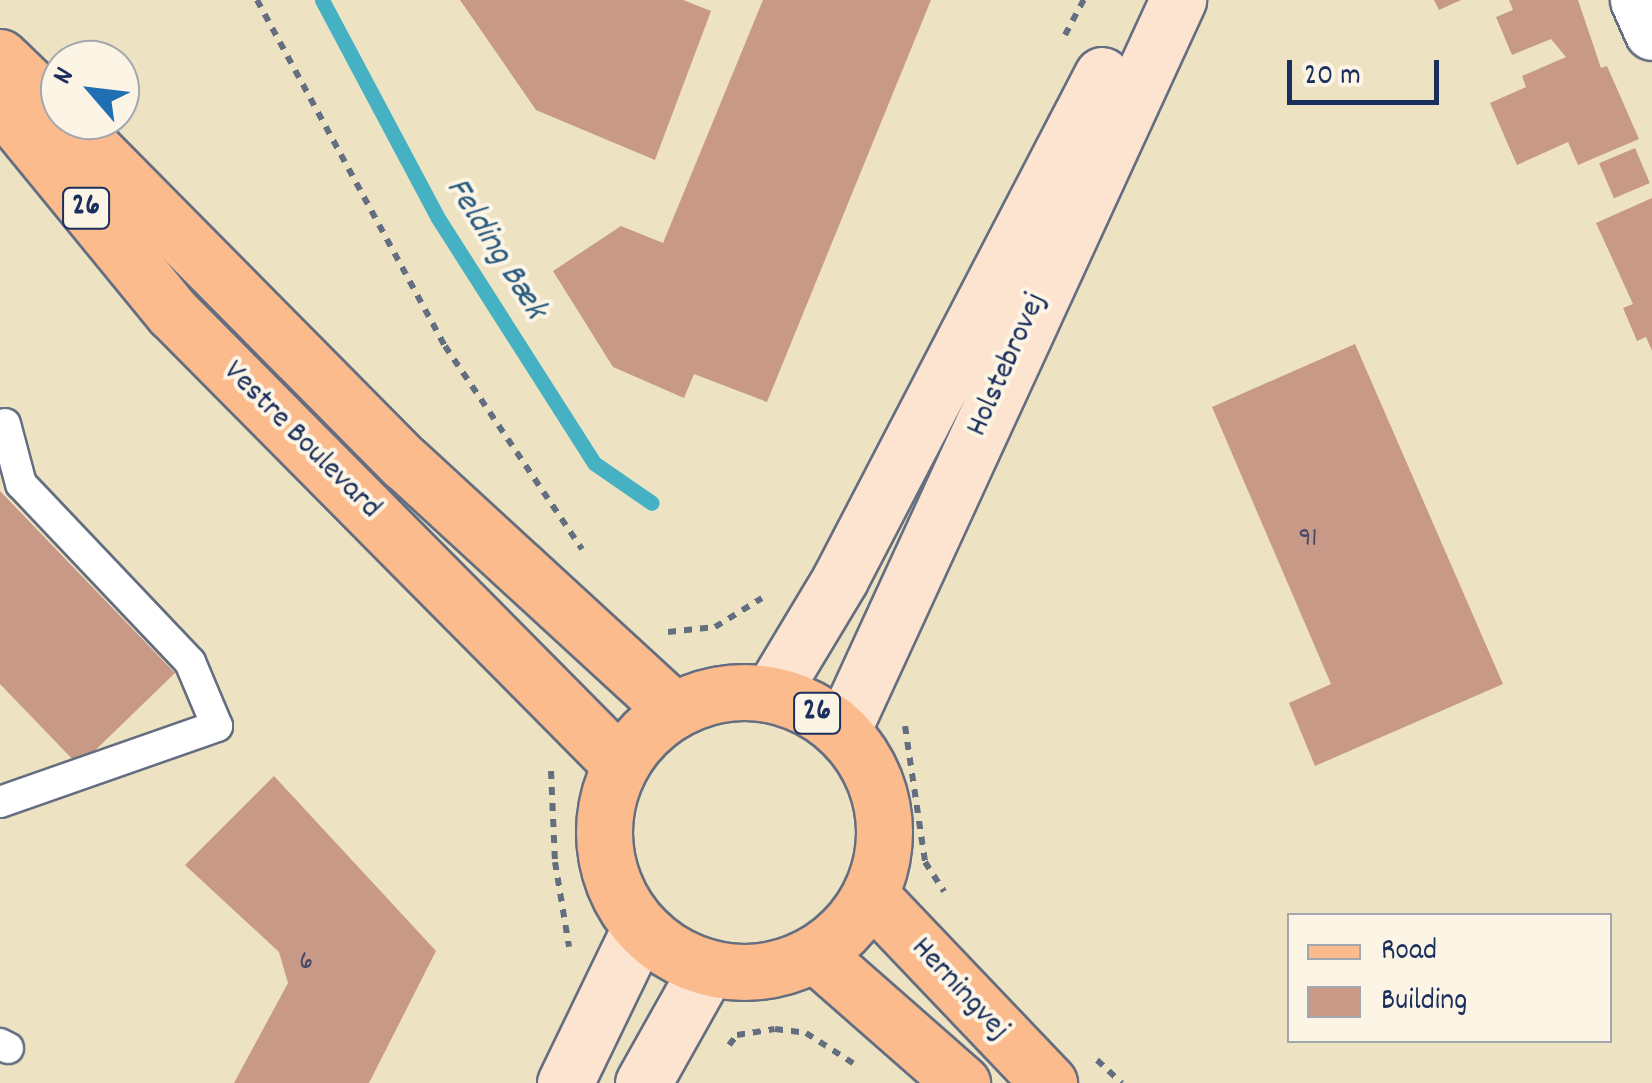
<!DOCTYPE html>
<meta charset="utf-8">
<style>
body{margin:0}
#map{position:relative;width:1652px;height:1083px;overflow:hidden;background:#ede3c3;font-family:Dekko,sans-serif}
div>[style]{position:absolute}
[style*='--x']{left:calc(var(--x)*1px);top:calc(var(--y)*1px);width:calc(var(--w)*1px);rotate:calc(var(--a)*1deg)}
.stream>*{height:15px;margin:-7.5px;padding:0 7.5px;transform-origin:7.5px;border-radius:7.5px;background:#45b1c2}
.building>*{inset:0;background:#c79986;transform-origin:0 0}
.path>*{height:6px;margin-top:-3px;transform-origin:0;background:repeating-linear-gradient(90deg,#646e81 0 8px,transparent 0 16px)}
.roads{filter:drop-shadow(2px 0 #646e81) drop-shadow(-2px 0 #646e81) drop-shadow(0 2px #646e81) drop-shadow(0 -2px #646e81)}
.lane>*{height:30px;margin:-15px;padding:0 15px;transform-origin:15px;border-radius:15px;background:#fff}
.street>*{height:55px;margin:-27.5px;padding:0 27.5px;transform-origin:27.5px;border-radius:27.5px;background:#fff}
.secondary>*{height:55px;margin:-27.5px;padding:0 27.5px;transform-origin:27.5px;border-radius:27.5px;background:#fde4d1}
.primary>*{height:55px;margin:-27.5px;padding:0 27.5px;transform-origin:27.5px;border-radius:27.5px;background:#fbbb8c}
.primary>.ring{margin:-27.5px;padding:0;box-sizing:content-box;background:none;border:55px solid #fbbb8c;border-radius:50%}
span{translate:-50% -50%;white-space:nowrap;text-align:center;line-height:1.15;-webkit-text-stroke:8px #fcf5e5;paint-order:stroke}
.number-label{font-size:28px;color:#464a68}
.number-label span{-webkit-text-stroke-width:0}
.shield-label span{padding:2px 8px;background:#fcf5e5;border:2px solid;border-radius:8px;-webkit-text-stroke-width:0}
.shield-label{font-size:30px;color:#1b2f5e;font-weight:700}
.street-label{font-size:32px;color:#1b2f5e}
.water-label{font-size:35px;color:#2a5c81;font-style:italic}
.legend{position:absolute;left:1287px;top:913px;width:325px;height:130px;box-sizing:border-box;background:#fcf5e5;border:2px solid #a2a6af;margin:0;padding:12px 18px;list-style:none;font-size:30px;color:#1b2f5e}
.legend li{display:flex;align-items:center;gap:20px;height:50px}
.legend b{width:50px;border:2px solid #a2a6af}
.north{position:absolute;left:40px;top:40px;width:100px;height:100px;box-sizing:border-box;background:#fcf5e5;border:2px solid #a2a6af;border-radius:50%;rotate:298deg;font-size:28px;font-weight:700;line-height:40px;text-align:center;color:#1b2f5e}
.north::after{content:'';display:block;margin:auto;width:35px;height:45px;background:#1f6fb2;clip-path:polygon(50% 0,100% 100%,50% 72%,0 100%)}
.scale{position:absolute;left:1287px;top:60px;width:152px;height:45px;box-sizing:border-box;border:5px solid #1b2f5e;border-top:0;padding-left:12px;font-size:30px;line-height:35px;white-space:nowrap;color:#1b2f5e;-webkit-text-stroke:8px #fcf5e5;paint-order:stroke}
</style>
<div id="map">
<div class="stream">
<div style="--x:322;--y:0;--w:247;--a:62"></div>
<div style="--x:438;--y:218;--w:290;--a:57.5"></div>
<div style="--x:594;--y:463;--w:70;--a:34.6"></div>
</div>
<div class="building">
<div style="clip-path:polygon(460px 0,683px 0,711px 11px,655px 160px,536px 110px)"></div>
<div style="clip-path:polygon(763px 0,931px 0,767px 402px,694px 374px,684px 398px,613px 367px,553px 271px,621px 226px,663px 243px)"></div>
<div style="clip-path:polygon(1434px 0,1461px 0,1439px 10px)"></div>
<div style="clip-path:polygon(1509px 0,1578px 0,1601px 68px,1607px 66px,1639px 139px,1578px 165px,1568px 142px,1517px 165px,1490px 103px,1526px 87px,1522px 76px,1566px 57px,1551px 39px,1512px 55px,1496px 17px,1513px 10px)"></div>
<div style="left:1635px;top:148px;width:38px;height:39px;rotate:67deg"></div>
<div style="clip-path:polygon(1652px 198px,1652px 351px,1646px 337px,1637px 341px,1623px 308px,1633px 304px,1596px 223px)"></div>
<div style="clip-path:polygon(1355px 344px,1503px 684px,1315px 766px,1289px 703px,1331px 684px,1212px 407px)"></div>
<div style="clip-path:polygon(0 491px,175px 673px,79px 766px,0 684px)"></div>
<div style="clip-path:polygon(274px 776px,436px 951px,369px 1083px,234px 1083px,288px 983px,279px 952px,185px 865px)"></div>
</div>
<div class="path">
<div style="--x:257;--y:0;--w:394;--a:61.5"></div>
<div style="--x:445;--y:346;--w:245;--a:56"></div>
<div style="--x:1065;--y:35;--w:40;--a:-62"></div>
<div style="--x:668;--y:632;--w:47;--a:-6.1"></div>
<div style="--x:715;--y:627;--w:55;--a:-31.7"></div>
<div style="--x:905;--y:726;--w:137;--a:81.6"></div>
<div style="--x:925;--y:862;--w:35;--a:57"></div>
<div style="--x:551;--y:771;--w:91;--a:87.5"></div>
<div style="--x:555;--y:862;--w:86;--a:80.6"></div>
<div style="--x:729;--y:1045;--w:13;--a:-51"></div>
<div style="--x:737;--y:1035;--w:38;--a:-9"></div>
<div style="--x:775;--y:1029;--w:31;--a:7"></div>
<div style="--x:806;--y:1033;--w:56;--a:32.6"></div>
<div style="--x:1097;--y:1060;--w:34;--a:43"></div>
</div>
<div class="roads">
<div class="lane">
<div style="--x:0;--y:802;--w:230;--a:-19.3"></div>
<div style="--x:217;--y:726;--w:69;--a:-112.9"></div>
<div style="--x:190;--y:662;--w:245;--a:-133.5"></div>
<div style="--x:21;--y:484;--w:62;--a:-104.9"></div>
<div style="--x:0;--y:1044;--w:9;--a:27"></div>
</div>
<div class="street">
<div style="--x:1638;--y:0;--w:35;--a:66"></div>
</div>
<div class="secondary">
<div style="--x:771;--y:694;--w:134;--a:-59"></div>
<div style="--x:840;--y:579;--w:568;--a:-62.53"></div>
<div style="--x:842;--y:731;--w:805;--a:-65.31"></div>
<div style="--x:565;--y:1083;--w:172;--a:-64.2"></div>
<div style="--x:643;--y:1083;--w:131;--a:-60.7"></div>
</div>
<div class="primary">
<div style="--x:0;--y:57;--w:83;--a:44"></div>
<div style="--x:0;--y:102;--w:273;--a:50.7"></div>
<div style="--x:173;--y:313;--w:635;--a:45.26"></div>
<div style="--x:65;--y:120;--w:483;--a:45.3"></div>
<div style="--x:405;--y:463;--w:365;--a:42.6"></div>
<div class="ring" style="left:604px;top:692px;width:225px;height:225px"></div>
<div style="--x:870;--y:895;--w:260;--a:46.4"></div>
<div style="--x:815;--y:954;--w:196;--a:41.3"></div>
</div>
</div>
<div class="number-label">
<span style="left:1308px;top:540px">91</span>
<span style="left:306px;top:963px">6</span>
</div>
<div class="shield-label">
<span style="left:86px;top:208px">26</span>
<span style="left:817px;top:713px">26</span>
</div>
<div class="street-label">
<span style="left:1008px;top:365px;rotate:-66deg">Holstebrovej</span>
<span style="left:301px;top:441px;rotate:45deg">Vestre Boulevard</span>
<span style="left:959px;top:990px;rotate:47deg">Herningvej</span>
</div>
<div class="water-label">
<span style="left:495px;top:249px;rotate:58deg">Felding Bæk</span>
</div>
<ul class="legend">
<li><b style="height:12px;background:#fbbb8c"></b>Road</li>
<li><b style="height:28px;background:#c79986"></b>Building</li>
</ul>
<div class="north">N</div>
<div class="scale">20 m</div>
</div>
